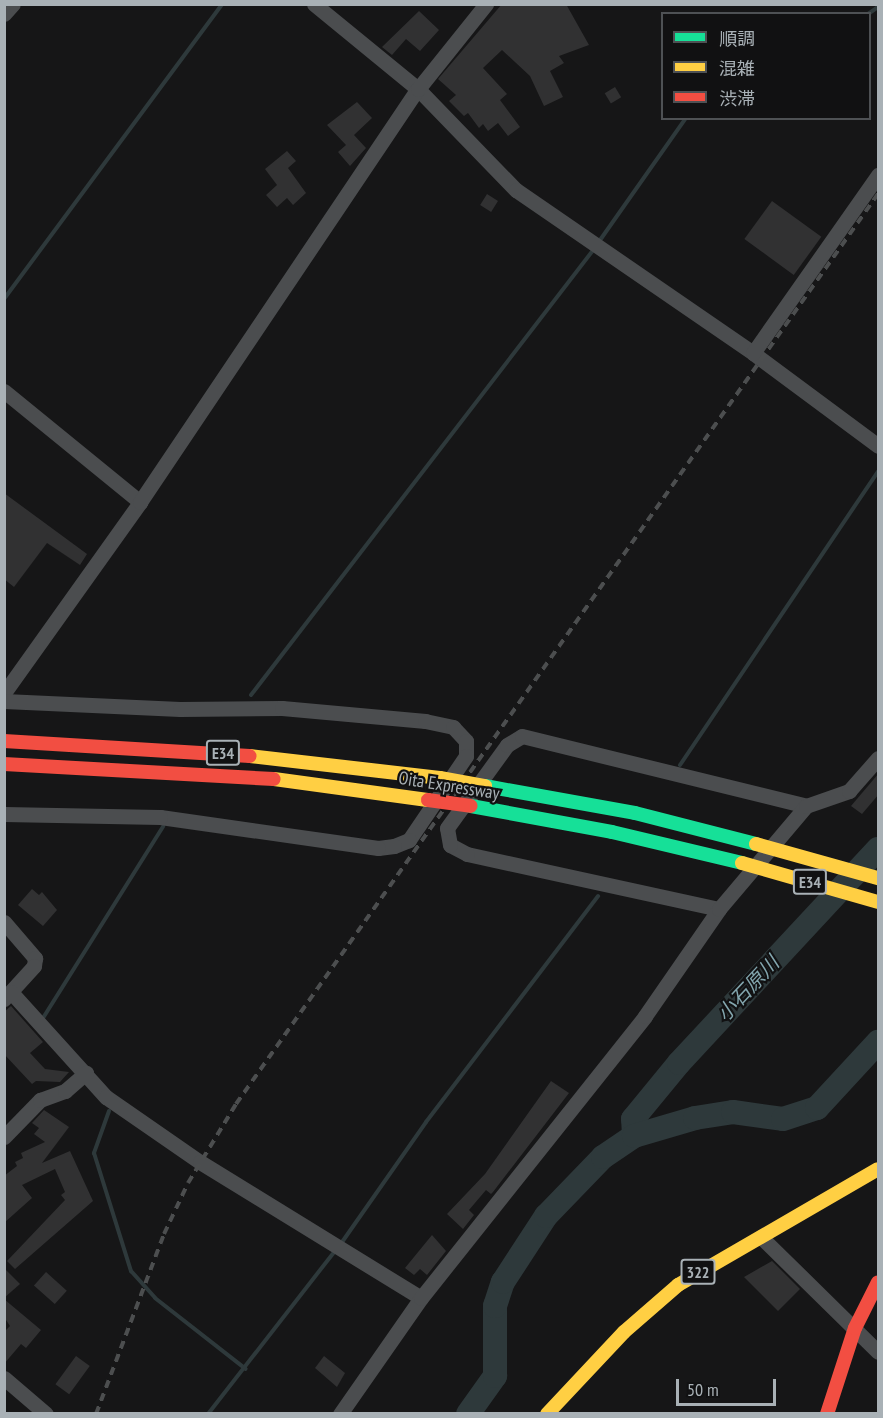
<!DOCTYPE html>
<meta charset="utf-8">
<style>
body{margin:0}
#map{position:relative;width:883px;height:1418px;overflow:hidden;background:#161617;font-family:"PT Sans Narrow","Noto Sans JP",sans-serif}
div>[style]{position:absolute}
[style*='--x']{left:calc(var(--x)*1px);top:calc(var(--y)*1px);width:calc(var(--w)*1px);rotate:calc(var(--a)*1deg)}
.stream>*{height:4px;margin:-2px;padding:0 2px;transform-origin:2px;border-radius:2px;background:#2e393b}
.river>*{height:24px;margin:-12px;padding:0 12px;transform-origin:12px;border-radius:12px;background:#2e393b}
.building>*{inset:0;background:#313132;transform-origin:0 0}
.street>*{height:15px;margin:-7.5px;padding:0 7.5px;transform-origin:7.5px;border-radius:7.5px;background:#4b4d4f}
.fast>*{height:14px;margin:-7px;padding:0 7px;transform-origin:7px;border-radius:7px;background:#16e098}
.slow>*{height:14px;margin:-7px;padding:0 7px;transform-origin:7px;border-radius:7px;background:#ffcf43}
.jam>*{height:14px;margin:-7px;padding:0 7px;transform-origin:7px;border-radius:7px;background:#f24e42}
.rail>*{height:4px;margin-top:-2px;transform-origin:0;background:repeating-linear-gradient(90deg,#4c4e4f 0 8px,transparent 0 14px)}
.slow-bridge>*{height:14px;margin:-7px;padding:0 7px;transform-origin:7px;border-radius:7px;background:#ffcf43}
.jam-bridge>*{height:14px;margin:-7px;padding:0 7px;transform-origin:7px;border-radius:7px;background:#f24e42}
span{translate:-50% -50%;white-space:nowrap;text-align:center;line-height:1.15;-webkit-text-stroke:4.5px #111112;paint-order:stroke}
.shield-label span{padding:2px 4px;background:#111112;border:2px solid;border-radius:4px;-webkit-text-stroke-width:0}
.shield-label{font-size:16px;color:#a9b1b6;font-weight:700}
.street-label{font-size:18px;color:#a9b1b6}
.water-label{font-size:20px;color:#83a6ae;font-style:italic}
.frame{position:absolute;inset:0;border:6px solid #a9b1b6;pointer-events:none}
.legend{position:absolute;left:661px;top:12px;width:210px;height:108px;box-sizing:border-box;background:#111112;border:2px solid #4e5154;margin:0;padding:8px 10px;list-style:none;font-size:18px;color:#a9b1b6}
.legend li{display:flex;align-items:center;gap:12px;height:30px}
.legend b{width:30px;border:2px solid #4e5154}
.scale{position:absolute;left:676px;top:1379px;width:100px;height:27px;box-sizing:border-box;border:3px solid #a9b1b6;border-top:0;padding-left:8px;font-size:18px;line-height:21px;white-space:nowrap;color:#a9b1b6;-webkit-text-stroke:4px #111112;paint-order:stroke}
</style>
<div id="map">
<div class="stream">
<div style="--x:868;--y:14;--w:12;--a:-35"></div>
<div style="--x:598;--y:243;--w:153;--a:-54.9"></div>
<div style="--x:4;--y:299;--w:367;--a:-53.5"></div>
<div style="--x:251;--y:695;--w:563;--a:-52.44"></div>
<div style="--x:680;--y:765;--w:354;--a:-56"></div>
<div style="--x:43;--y:1018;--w:226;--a:-57.9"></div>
<div style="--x:109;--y:1111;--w:45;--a:109.7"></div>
<div style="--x:94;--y:1153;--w:124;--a:72.6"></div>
<div style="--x:131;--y:1271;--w:36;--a:48"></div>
<div style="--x:155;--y:1298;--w:115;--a:38"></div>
<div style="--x:340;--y:1245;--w:150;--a:-55"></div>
<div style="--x:426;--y:1122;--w:284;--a:-52.7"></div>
<div style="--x:208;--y:1414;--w:207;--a:-52.1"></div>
</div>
<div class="river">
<div style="--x:634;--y:1136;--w:17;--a:-93"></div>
<div style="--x:633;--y:1119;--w:72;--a:-50.6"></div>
<div style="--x:679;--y:1063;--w:292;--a:-47.1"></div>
<div style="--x:468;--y:1414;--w:47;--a:-54.6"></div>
<div style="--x:495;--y:1376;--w:70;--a:-90"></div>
<div style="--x:495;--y:1306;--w:25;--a:-72"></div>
<div style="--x:503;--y:1282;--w:79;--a:-56.9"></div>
<div style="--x:546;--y:1216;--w:82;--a:-46"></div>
<div style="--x:603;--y:1157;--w:37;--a:-34"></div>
<div style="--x:634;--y:1136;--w:64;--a:-16.4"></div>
<div style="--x:695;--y:1118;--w:38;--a:-9"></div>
<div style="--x:733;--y:1112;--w:50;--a:8"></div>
<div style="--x:783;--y:1119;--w:36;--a:-18"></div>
<div style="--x:817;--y:1108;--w:90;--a:-47.3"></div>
</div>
<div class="building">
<div style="clip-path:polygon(502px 4px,566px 4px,589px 45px,559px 56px,564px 63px,550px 71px,563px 97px,544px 106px,530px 76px,502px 50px,483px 68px,507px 94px,500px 100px,520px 127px,508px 136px,498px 123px,488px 131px,483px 124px,479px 128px,468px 113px,464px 116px,449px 101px,456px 95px,438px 79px)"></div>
<div style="clip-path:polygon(419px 11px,439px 30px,420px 51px,406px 39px,392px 55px,382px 47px)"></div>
<div style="left:615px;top:87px;width:12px;height:12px;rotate:59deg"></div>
<div style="clip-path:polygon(357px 102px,372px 118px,354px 135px,366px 148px,350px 166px,338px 152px,346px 145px,327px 125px)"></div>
<div style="clip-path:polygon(287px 151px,296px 161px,288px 168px,306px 193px,293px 205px,287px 198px,277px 207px,266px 195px,277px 185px,265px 169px)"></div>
<div style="left:487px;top:194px;width:13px;height:13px;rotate:32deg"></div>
<div style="left:772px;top:201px;width:61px;height:47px;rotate:36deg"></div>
<div style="clip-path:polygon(4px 493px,87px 554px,80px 565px,47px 543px,14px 587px,4px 579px)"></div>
<div style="clip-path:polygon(879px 773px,879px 794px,862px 814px,851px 806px)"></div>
<div style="clip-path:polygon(32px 889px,39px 895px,42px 892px,57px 910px,43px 926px,18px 905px)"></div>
<div style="clip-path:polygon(11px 1006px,43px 1042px,30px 1053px,45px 1069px,69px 1072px,60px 1082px,36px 1081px,32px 1084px,4px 1054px,4px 1012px)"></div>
<div style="clip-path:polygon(551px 1081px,569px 1093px,493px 1192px,491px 1194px,486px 1190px,469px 1210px,474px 1215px,463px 1229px,447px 1214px,485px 1174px)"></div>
<div style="clip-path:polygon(44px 1110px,69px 1127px,42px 1163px,70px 1151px,93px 1201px,15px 1269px,7px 1261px,65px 1200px,61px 1195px,65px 1192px,55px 1169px,22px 1185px,32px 1198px,4px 1223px,4px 1176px,17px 1166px,15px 1162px,23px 1158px,21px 1153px,45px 1142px,34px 1134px,39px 1128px,32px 1123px)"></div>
<div style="clip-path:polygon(432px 1235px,446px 1251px,427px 1275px,420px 1269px,414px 1275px,405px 1268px)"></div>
<div style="clip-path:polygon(772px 1261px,800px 1289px,778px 1311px,744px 1277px)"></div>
<div style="clip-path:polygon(4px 1268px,20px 1284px,4px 1298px)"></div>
<div style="left:46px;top:1272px;width:28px;height:18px;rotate:42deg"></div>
<div style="clip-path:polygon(4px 1299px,41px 1330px,26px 1348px,21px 1344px,4px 1364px,4px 1332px,10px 1326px,4px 1317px)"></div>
<div style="left:76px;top:1356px;width:17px;height:35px;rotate:36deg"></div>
<div style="clip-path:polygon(324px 1356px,345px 1373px,337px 1387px,315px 1368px)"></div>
</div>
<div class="street">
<div style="--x:314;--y:4;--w:134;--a:39.3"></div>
<div style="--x:418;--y:89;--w:141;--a:45.9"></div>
<div style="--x:516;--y:190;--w:288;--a:34.5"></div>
<div style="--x:753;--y:353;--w:156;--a:36.6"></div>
<div style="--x:4;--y:14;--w:13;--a:-48"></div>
<div style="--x:753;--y:353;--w:218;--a:-54.9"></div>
<div style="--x:4;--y:391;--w:176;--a:39.2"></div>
<div style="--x:4;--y:693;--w:234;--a:-54.5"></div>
<div style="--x:140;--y:502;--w:498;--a:-56.1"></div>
<div style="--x:418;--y:89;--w:109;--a:-51.3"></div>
<div style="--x:4;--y:701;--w:176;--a:2.6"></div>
<div style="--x:180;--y:709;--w:102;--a:-0.6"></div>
<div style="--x:282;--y:708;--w:144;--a:5.2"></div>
<div style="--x:425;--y:721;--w:29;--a:12"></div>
<div style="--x:453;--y:727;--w:19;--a:47"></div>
<div style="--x:466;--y:741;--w:15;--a:90"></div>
<div style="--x:466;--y:756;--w:102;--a:124.2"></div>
<div style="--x:409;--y:840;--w:16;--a:158"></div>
<div style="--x:394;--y:846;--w:16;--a:173"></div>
<div style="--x:378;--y:848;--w:220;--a:-171.9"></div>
<div style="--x:160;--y:817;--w:156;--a:-178.9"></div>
<div style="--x:719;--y:909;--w:258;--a:-167.7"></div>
<div style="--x:467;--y:854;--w:19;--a:-152"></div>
<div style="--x:450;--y:845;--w:17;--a:-100"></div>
<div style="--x:447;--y:828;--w:102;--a:-54.1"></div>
<div style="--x:507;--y:745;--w:17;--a:-31"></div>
<div style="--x:522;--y:736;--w:292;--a:13.8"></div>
<div style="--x:4;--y:922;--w:48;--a:49.3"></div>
<div style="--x:35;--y:958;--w:8;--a:97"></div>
<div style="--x:34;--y:966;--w:45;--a:132.3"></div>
<div style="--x:11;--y:992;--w:142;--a:47.9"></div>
<div style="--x:106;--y:1097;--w:114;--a:34.7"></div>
<div style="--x:200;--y:1162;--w:259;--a:31.6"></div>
<div style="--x:4;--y:1137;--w:52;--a:-45.8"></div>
<div style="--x:40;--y:1100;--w:27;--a:-20"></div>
<div style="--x:65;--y:1091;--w:28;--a:-41"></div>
<div style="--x:761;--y:1237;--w:164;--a:44.5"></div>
<div style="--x:4;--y:1378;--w:55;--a:40.6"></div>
<div style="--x:340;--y:1414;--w:141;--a:-55.1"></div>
<div style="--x:421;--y:1298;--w:360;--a:-51.5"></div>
<div style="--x:645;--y:1016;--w:130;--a:-55.3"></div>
<div style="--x:719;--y:909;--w:135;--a:-49.8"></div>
<div style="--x:806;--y:806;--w:46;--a:-19.2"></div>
<div style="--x:849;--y:791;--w:44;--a:-48.7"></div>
</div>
<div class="fast">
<div style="--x:485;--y:786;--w:152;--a:10.2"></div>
<div style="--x:635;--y:813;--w:125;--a:14.4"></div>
<div style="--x:471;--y:806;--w:143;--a:10.4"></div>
<div style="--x:612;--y:832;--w:134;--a:13.4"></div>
</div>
<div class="slow">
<div style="--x:250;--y:756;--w:191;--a:6.6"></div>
<div style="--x:274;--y:779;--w:155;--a:7.8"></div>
<div style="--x:547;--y:1414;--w:112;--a:-46.8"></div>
<div style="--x:624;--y:1332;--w:72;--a:-41"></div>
<div style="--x:678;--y:1285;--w:231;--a:-30.1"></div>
</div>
<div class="jam">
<div style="--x:4;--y:741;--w:246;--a:3.5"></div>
<div style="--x:4;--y:764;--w:270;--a:3.2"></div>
<div style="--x:827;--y:1414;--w:90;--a:-72"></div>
<div style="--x:855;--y:1328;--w:51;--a:-63.4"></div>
</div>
<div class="rail">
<div style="--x:96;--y:1414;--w:192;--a:-69.3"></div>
<div style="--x:164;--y:1234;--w:56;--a:-64.8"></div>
<div style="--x:188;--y:1183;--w:92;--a:-58.7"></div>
<div style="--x:236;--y:1104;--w:1114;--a:-54.8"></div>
</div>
<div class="slow-bridge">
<div style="--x:440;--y:778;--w:46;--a:10.1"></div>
<div style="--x:756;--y:844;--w:127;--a:15.6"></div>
<div style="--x:742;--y:863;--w:141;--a:16"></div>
</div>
<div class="jam-bridge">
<div style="--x:428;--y:800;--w:43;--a:7.9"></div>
</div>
<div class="shield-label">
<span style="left:223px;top:753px">E34</span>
<span style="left:810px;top:882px">E34</span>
<span style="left:698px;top:1272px">322</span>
</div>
<div class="street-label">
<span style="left:449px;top:786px;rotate:9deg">Oita Expressway</span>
</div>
<div class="water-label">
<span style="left:748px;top:989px;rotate:-47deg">小石原川</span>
</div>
<div class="frame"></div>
<ul class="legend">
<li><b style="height:8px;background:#16e098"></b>順調</li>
<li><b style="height:8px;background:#ffcf43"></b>混雑</li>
<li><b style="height:8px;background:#f24e42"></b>渋滞</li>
</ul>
<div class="scale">50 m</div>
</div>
